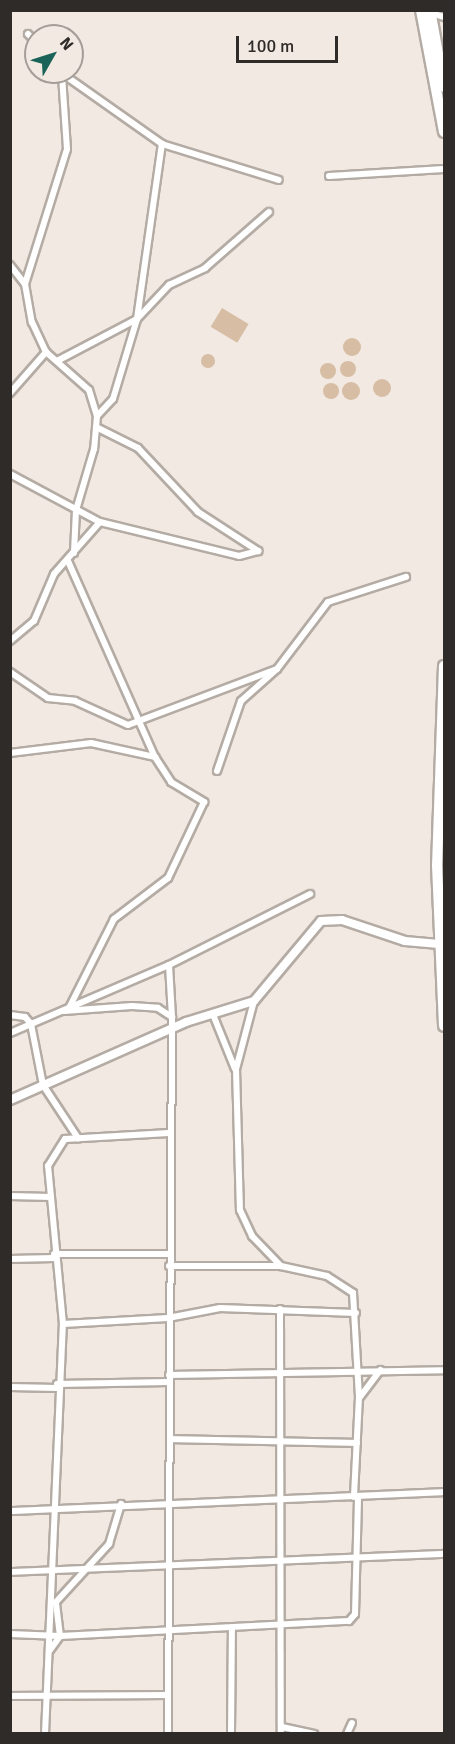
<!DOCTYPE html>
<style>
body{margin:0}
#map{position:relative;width:455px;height:1744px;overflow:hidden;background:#f2e9e2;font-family:Signika,sans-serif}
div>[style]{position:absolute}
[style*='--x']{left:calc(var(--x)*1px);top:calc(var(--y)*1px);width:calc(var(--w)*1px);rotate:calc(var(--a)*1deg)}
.green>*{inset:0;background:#d7bda4;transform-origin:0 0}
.round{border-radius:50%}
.roads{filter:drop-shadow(2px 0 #b4aca4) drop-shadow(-2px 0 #b4aca4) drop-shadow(0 2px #b4aca4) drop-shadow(0 -2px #b4aca4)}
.street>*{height:6px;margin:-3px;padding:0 3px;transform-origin:3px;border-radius:3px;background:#fff}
.secondary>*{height:8px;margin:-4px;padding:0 4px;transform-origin:4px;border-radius:4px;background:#fff}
.highway>*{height:10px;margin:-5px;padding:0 5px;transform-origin:5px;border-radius:5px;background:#fff}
span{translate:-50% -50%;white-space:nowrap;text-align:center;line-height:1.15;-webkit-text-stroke:4.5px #f2e9e2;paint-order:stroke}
.frame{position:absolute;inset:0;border:12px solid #2e2b28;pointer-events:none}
.north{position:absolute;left:24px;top:24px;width:60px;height:60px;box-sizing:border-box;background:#f2e9e2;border:2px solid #a49d98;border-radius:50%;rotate:51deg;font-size:16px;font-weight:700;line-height:24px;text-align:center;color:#2e2b28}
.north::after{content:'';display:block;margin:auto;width:21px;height:27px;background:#1a6359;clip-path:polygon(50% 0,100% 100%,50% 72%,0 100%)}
.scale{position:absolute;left:236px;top:36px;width:102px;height:27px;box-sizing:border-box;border:3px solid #2e2b28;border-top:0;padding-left:8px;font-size:18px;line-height:21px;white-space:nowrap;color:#2e2b28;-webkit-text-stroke:4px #f2e9e2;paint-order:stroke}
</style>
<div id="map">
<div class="green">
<div style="left:222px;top:308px;width:31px;height:22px;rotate:31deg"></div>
<div class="round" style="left:343px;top:338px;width:18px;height:18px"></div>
<div class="round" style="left:201px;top:354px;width:14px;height:14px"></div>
<div class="round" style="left:340px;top:361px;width:16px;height:16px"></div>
<div class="round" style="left:320px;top:363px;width:16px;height:16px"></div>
<div class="round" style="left:373px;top:379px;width:18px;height:18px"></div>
<div class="round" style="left:342px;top:382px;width:18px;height:18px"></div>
<div class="round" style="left:323px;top:383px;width:16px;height:16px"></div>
</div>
<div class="roads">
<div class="street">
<div style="--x:431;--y:13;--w:14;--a:17"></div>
<div style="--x:28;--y:34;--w:11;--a:45"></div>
<div style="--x:60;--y:72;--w:125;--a:35.2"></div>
<div style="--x:162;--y:144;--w:122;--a:17.1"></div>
<div style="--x:329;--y:176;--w:115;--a:-3.5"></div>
<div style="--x:10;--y:265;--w:24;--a:52"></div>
<div style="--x:25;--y:284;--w:39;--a:80"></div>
<div style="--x:32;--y:322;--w:33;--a:65"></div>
<div style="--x:46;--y:352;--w:57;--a:41.5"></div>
<div style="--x:89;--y:390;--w:27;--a:73"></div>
<div style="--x:97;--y:416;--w:33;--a:95"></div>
<div style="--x:94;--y:449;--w:64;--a:106.4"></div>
<div style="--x:76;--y:510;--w:43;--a:92.7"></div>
<div style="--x:25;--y:284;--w:141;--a:-72.7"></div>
<div style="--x:67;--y:149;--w:74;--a:-93.9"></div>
<div style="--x:57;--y:361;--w:90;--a:-27.7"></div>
<div style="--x:137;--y:319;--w:47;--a:-46.7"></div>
<div style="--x:169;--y:285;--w:40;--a:-25"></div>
<div style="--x:205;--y:268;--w:85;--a:-41.2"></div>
<div style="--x:10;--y:393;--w:55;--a:-48.7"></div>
<div style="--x:97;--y:416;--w:23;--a:-47"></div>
<div style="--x:113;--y:399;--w:84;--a:-73.3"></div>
<div style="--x:137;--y:319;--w:177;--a:-81.9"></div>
<div style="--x:96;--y:427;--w:47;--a:26.6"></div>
<div style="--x:138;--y:448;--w:88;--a:46.8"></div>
<div style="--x:198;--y:512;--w:72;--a:33"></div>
<div style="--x:10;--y:474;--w:102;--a:28.1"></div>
<div style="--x:68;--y:561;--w:214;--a:66.1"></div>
<div style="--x:10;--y:641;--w:31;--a:-40"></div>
<div style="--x:34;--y:621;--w:51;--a:-66.9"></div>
<div style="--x:54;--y:574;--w:69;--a:-48.5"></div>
<div style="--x:100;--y:522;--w:143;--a:13.7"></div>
<div style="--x:239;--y:556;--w:20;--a:-15"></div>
<div style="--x:10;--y:672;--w:46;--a:34.4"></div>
<div style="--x:48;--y:698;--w:27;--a:6"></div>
<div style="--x:75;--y:701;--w:58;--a:24.4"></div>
<div style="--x:128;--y:725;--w:159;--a:-20.6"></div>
<div style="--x:10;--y:753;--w:82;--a:-7"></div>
<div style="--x:91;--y:743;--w:66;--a:12.3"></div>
<div style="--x:155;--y:757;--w:30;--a:57"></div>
<div style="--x:171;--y:782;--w:39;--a:31"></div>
<div style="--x:204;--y:802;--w:84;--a:115.3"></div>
<div style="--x:168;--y:878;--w:68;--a:142.8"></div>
<div style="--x:114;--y:919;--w:100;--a:116.8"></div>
<div style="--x:217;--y:771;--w:74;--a:-71.1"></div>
<div style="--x:241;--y:701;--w:48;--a:-41.6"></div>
<div style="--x:277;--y:669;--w:84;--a:-52.7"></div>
<div style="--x:328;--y:602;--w:82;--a:-17.8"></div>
<div style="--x:169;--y:965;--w:52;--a:86.7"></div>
<div style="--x:254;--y:1001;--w:70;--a:104.8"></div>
<div style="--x:236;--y:1069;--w:141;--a:88.4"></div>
<div style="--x:240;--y:1210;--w:29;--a:65"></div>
<div style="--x:252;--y:1236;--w:42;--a:46"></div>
<div style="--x:281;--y:1266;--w:47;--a:12.3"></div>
<div style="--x:327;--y:1276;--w:31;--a:33"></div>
<div style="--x:353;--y:1293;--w:104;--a:86.7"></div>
<div style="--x:359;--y:1397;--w:100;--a:92.9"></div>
<div style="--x:64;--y:1011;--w:68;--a:-4.2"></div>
<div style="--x:132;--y:1006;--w:26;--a:4"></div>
<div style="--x:158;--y:1008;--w:17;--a:33"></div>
<div style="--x:172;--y:1017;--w:717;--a:90.32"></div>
<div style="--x:10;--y:1015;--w:15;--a:8"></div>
<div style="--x:25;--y:1017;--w:9;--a:49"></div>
<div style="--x:31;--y:1024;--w:62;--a:78.9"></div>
<div style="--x:43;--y:1085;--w:64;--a:56.6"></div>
<div style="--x:214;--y:1017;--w:56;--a:68"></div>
<div style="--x:10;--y:1033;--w:173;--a:-23.2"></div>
<div style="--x:169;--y:965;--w:158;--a:-26.7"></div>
<div style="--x:10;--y:1196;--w:41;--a:1.4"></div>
<div style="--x:54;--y:1254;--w:115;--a:0"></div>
<div style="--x:10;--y:1259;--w:44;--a:-1.3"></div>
<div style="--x:169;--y:1266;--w:111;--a:0"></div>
<div style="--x:280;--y:1309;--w:425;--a:89.9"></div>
<div style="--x:63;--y:1324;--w:105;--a:-3.3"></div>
<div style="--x:168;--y:1318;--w:53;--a:-10.9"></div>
<div style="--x:220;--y:1308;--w:136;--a:2.1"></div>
<div style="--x:169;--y:1375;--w:275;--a:-1"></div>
<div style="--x:57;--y:1384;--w:112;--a:-1"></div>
<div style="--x:10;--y:1387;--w:47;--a:1.2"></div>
<div style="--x:360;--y:1397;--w:34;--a:-53"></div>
<div style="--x:170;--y:1439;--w:187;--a:1.2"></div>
<div style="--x:10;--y:1511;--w:434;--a:-2.5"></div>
<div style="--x:10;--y:1572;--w:434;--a:-2.4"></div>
<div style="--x:10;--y:1634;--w:50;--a:2.3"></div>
<div style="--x:60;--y:1636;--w:289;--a:-3"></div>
<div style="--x:349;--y:1621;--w:9;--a:-49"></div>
<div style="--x:355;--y:1614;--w:117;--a:-88.5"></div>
<div style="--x:50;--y:1650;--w:17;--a:-54"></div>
<div style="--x:60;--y:1636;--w:34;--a:-97"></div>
<div style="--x:56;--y:1602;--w:79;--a:-47.6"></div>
<div style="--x:109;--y:1544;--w:42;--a:-73.3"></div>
<div style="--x:10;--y:1696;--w:158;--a:-0.4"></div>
<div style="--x:282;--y:1727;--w:33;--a:12"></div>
<div style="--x:45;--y:1734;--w:410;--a:-87.5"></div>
<div style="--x:63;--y:1324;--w:159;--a:-95.4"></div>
<div style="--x:48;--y:1166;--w:32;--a:-58"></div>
<div style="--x:65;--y:1139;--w:104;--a:-3.3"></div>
<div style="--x:231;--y:1734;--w:106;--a:-89.5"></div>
<div style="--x:347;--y:1734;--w:12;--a:-66"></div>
</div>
<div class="secondary">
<div style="--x:10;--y:1100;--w:193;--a:-23.9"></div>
<div style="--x:186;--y:1022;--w:71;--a:-17.2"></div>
<div style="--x:254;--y:1001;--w:104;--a:-50.1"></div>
<div style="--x:321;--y:921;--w:21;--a:-3"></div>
<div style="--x:342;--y:920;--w:66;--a:18.4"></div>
<div style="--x:405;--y:941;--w:34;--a:5"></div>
</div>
<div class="highway">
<div style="--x:421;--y:10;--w:124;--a:79.3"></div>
<div style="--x:430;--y:10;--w:78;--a:79.7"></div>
<div style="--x:444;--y:666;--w:199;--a:92"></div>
<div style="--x:437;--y:865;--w:161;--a:87.5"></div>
</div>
</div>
<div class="frame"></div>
<div class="north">N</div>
<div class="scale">100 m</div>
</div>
